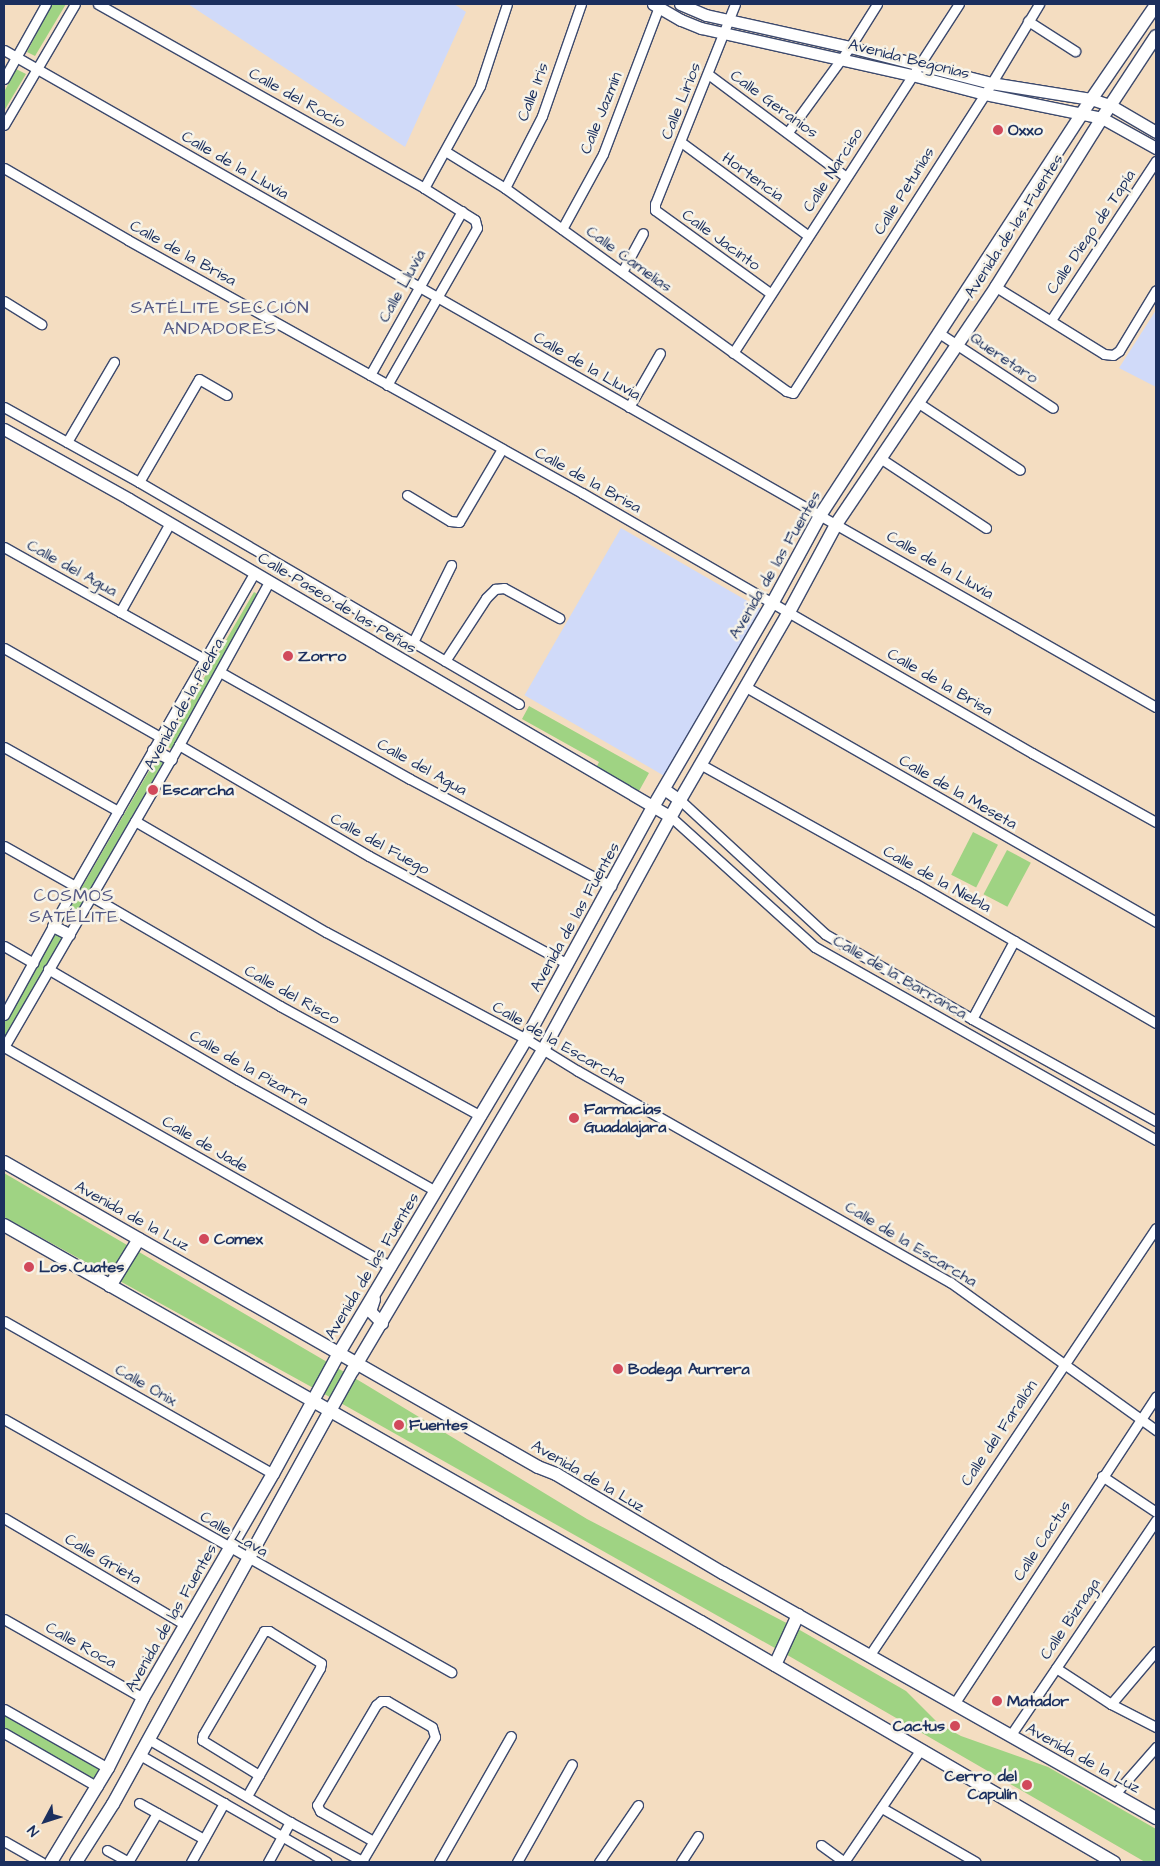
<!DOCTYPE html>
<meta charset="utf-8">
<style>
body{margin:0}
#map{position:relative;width:1160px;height:1866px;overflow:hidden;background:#f4ddc1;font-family:"Architects Daughter",sans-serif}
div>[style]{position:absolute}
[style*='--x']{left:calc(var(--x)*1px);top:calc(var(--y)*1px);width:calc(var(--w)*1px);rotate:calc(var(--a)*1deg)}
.built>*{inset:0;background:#d0daf9;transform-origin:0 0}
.green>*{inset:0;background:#9fd383;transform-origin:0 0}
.roads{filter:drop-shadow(1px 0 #3c496d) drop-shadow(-1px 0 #3c496d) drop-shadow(0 1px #3c496d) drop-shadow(0 -1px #3c496d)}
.minor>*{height:9px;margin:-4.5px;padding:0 4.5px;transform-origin:4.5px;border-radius:4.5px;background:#fff}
.tertiary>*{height:11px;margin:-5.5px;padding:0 5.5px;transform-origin:5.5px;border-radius:5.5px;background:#fff}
.secondary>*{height:12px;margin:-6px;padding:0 6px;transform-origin:6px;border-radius:6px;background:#fff}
.dots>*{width:14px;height:14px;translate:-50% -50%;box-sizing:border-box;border:2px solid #f7f3e8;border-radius:50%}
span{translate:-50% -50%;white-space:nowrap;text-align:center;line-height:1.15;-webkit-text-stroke:5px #f7f3e8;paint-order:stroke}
.street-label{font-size:16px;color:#1b2f5e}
.poi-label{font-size:16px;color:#1b2f5e;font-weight:700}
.left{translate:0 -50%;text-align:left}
.right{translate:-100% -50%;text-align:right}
.neighbourhood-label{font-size:18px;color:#535884;letter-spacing:1px}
.frame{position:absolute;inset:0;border:5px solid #1b2f5e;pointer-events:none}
.north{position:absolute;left:20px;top:1796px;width:50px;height:50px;-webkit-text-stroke:4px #f7f3e8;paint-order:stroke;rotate:230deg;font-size:14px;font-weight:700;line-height:20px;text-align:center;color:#1b2f5e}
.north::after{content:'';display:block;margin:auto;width:18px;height:22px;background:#1b2f5e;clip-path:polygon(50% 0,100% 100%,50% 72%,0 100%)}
</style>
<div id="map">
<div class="built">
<div style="clip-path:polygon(188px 4px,454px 4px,466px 12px,405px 147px)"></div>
<div style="clip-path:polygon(1156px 310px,1156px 387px,1119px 368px)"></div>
<div style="left:621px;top:528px;width:161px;height:193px;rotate:30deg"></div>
</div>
<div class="green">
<div style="clip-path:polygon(52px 4px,66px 4px,35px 56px,27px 52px)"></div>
<div style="clip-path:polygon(16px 69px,26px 74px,4px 111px,4px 92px)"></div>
<div style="clip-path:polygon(254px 592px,259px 595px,173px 750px,165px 745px)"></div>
<div style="clip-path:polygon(529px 706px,649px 773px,639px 791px,596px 768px,599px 762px,522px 719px)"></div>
<div style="left:156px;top:759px;width:8px;height:186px;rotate:30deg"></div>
<div style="left:973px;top:832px;width:28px;height:48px;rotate:27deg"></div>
<div style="left:1007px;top:850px;width:27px;height:50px;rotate:28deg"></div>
<div style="clip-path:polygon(56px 928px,68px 935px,4px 1045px,4px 1020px)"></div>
<div style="clip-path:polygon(4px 1173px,363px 1383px,587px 1519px,798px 1629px,906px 1691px,939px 1724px,961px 1736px,1048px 1767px,1156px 1829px,1156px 1862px,1145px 1862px,789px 1656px,346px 1406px,4px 1217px)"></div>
<div style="clip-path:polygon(4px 1711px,102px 1768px,94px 1781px,4px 1731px)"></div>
</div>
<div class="roads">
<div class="minor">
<div style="--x:98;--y:4;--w:374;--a:29.4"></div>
<div style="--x:424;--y:188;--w:60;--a:32.1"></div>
<div style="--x:475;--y:220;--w:8;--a:76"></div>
<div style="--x:477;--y:228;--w:181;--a:119.8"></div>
<div style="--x:735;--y:4;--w:215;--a:111.8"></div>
<div style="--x:655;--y:204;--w:6;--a:90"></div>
<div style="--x:655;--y:210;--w:142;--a:35.8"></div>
<div style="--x:1028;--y:21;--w:56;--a:32.6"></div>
<div style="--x:4;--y:50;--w:1326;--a:29.7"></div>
<div style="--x:708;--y:74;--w:172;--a:36.7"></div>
<div style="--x:4;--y:79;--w:86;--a:-60.8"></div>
<div style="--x:4;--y:125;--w:140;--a:-59.6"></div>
<div style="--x:788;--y:132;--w:105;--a:-53.9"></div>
<div style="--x:850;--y:47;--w:51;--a:-57.9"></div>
<div style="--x:681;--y:142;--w:157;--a:36.4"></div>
<div style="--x:445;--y:151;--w:70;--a:31.7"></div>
<div style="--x:505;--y:188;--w:347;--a:35.8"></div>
<div style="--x:786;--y:391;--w:7;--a:16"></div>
<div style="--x:793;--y:393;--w:355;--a:-57.3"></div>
<div style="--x:985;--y:94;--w:105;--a:-59"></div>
<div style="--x:4;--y:168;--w:143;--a:30.1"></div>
<div style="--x:128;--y:240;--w:520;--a:29.13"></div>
<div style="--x:582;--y:493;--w:520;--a:30.02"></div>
<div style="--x:1032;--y:753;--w:142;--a:29.1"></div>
<div style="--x:424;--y:188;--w:116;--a:-61.2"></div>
<div style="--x:480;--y:86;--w:86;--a:-71.8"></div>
<div style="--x:505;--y:188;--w:81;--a:-62.8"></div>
<div style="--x:542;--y:116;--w:119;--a:-70.8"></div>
<div style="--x:562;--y:229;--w:85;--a:-61.3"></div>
<div style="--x:603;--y:154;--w:160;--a:-69.2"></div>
<div style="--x:622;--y:272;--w:44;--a:-61.7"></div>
<div style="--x:996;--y:287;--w:127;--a:31.8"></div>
<div style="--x:1104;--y:354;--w:9;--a:6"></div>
<div style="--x:1113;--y:355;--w:7;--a:-34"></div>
<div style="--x:1119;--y:351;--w:71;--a:-58.8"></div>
<div style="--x:4;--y:301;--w:44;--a:31.9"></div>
<div style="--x:1051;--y:320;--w:191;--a:-56.6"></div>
<div style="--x:939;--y:333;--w:136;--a:33.3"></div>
<div style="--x:733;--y:353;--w:416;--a:-57.1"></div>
<div style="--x:370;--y:375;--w:188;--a:-60.7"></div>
<div style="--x:917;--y:402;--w:123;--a:33.4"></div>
<div style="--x:4;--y:407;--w:154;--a:29.1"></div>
<div style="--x:139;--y:482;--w:440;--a:30.3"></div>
<div style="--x:629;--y:407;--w:62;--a:-60.1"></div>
<div style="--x:67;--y:442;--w:93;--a:-59.6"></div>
<div style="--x:880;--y:458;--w:127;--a:33.4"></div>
<div style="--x:139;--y:482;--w:119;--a:-59.8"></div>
<div style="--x:199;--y:379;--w:32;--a:30"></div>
<div style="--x:407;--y:495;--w:50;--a:31.2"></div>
<div style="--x:450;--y:521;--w:9;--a:6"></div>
<div style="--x:459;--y:522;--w:85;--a:-59.5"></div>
<div style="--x:4;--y:547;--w:229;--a:29.2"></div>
<div style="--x:120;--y:612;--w:102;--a:-60.7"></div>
<div style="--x:413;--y:642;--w:86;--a:-63.7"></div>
<div style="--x:4;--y:648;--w:180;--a:29.7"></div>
<div style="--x:445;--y:661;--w:75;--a:-56.9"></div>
<div style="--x:486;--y:598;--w:13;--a:-45"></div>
<div style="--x:495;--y:589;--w:9;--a:-6"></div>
<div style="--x:504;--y:588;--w:63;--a:28.6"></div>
<div style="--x:220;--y:672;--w:218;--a:29.4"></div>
<div style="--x:410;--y:779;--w:228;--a:28"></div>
<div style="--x:746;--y:687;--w:473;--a:29.8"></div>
<div style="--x:179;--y:745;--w:220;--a:30.3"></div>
<div style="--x:369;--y:856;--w:226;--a:28.5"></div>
<div style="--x:4;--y:747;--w:131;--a:29.3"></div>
<div style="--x:700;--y:764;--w:247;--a:29.1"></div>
<div style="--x:916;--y:884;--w:277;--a:30.1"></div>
<div style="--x:680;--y:800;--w:197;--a:42.7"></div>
<div style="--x:825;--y:934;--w:170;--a:30"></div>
<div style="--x:972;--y:1019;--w:210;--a:29"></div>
<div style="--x:671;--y:817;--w:194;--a:42.1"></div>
<div style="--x:815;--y:947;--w:392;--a:29.5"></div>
<div style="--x:135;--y:821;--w:221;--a:30.2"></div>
<div style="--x:326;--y:932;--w:227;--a:28.1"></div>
<div style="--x:526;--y:1039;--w:61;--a:31.6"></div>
<div style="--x:578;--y:1071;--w:428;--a:29.6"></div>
<div style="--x:950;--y:1282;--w:254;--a:35.7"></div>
<div style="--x:4;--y:846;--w:81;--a:29.4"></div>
<div style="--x:91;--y:896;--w:219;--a:30.2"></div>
<div style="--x:280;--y:1006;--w:229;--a:28.7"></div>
<div style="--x:4;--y:946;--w:34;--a:30"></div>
<div style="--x:48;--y:969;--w:220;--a:30.3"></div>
<div style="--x:238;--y:1080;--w:227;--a:29.3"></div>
<div style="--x:4;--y:1015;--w:147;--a:-61.2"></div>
<div style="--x:75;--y:886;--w:361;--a:-60.2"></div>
<div style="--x:972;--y:1019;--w:89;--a:-61.7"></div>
<div style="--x:4;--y:1047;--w:349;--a:-59.9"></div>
<div style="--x:179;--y:745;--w:186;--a:-61.1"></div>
<div style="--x:4;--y:1047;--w:445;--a:29.6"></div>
<div style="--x:4;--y:1321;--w:309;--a:29.6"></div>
<div style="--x:4;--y:1419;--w:514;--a:29.51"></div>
<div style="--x:1102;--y:1476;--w:65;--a:33.7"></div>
<div style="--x:4;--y:1518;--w:211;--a:30.5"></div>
<div style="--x:4;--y:1619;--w:160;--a:29.6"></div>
<div style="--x:869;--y:1656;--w:515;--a:-56.16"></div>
<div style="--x:1056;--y:1668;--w:66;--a:33.2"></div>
<div style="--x:1111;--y:1704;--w:51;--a:27.1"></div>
<div style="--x:954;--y:1704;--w:368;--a:-56.7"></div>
<div style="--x:1111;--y:1704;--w:70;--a:-49.7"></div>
<div style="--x:4;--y:1709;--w:120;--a:29.6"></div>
<div style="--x:4;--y:1733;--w:108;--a:29.9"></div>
<div style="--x:1010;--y:1736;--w:261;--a:-55.9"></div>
<div style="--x:148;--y:1739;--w:164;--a:30.3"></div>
<div style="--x:290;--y:1822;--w:84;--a:28.4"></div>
<div style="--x:140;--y:1755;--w:215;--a:29.8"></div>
<div style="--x:1114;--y:1795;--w:64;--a:-48.8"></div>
<div style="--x:247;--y:1796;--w:147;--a:-60.3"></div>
<div style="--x:320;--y:1668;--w:5;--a:-79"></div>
<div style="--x:321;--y:1663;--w:61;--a:-148.4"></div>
<div style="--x:269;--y:1631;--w:5;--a:180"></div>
<div style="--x:264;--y:1631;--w:121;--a:120.4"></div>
<div style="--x:203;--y:1735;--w:5;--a:101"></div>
<div style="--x:202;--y:1740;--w:67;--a:31.6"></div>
<div style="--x:139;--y:1803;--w:74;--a:29"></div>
<div style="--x:882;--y:1808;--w:108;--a:29.9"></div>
<div style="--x:4;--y:1841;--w:43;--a:29.6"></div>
<div style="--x:821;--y:1845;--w:29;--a:36"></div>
<div style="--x:107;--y:1850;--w:25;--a:29"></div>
<div style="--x:362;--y:1861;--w:144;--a:-59.5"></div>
<div style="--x:435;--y:1737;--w:10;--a:-107"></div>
<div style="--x:432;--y:1727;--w:52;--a:-150"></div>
<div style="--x:387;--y:1701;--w:6;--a:180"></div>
<div style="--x:381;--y:1701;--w:6;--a:141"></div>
<div style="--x:376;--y:1705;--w:116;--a:120.5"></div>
<div style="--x:317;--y:1805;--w:7;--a:63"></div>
<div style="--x:320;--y:1811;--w:61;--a:29.5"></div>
<div style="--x:128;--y:1862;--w:57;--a:-59.4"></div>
<div style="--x:191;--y:1862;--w:68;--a:-60.8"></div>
<div style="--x:268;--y:1862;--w:46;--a:-61.2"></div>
<div style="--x:439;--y:1862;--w:145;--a:-60.3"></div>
<div style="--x:517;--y:1862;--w:112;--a:-60.7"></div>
<div style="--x:599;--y:1862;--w:69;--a:-55.6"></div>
<div style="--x:681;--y:1862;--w:31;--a:-57"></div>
<div style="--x:844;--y:1862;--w:137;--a:-55.7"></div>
</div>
<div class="tertiary">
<div style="--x:653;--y:4;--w:32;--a:30"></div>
<div style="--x:681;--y:20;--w:22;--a:22"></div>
<div style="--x:701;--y:28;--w:216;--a:12.6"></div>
<div style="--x:912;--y:75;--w:75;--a:14.6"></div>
<div style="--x:985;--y:94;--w:119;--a:11.6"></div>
<div style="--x:1102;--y:118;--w:62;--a:29.1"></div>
<div style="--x:680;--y:4;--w:28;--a:23"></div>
<div style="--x:706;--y:15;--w:148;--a:12.5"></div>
<div style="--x:850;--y:47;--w:146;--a:14.3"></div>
<div style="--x:991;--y:83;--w:101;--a:9.1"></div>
<div style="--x:1091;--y:99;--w:20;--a:18"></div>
<div style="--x:1110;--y:105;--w:53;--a:30.4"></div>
<div style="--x:4;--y:429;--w:143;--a:29.2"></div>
<div style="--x:129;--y:499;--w:628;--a:30.4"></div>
<div style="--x:153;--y:750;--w:20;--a:27"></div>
<div style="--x:664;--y:789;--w:19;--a:35"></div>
<div style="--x:53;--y:926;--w:18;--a:27"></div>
<div style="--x:374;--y:1299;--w:13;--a:108"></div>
<div style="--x:370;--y:1311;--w:17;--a:45"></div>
</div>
<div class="secondary">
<div style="--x:4;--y:1162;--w:615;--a:29.73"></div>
<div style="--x:538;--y:1467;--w:19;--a:21"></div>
<div style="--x:556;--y:1474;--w:194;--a:30.7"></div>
<div style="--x:723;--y:1573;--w:498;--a:29.5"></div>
<div style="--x:4;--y:1225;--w:802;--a:29.67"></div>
<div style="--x:701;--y:1622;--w:478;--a:30.2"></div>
<div style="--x:110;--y:1286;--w:55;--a:-58.3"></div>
<div style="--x:775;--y:1665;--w:55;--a:-65.3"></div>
<div style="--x:51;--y:1862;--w:110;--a:-58.8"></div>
<div style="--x:108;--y:1768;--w:78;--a:-63.4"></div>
<div style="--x:143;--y:1698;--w:259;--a:-59.9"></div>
<div style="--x:273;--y:1474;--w:138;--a:-61.4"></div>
<div style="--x:339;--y:1353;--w:365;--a:-59.2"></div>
<div style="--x:526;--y:1039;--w:264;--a:-61.3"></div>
<div style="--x:653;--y:807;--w:238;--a:-59.7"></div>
<div style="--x:773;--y:602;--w:100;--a:-61.4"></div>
<div style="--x:821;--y:514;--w:478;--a:-56.9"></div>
<div style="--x:1082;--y:113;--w:131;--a:-55.6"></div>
<div style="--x:76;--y:1862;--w:69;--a:-57.5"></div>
<div style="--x:113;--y:1804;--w:496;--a:-61.1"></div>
<div style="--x:353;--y:1370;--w:372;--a:-59.3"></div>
<div style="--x:543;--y:1050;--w:285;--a:-61.3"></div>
<div style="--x:680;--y:800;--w:217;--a:-59.9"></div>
<div style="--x:789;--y:612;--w:101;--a:-61.7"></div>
<div style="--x:837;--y:523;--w:285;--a:-56"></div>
<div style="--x:996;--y:287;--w:199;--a:-57.9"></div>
<div style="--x:1102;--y:118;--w:98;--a:-56.6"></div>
</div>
</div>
<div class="dots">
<div style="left:998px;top:130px;background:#d1495b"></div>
<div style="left:288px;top:656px;background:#d1495b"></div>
<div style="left:153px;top:790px;background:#d1495b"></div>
<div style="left:574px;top:1118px;background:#d1495b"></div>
<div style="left:204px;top:1239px;background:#d1495b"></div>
<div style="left:29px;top:1267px;background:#d1495b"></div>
<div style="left:618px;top:1369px;background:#d1495b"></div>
<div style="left:399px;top:1425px;background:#d1495b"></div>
<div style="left:997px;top:1701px;background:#d1495b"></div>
<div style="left:955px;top:1726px;background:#d1495b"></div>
<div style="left:1027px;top:1785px;background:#d1495b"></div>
</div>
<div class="street-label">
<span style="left:909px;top:59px;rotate:14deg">Avenida Begonias</span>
<span style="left:533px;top:92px;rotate:-69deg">Calle Iris</span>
<span style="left:297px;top:98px;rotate:29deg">Calle del Rocío</span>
<span style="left:681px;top:101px;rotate:-68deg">Calle Lirios</span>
<span style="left:774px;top:104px;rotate:36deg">Calle Geranios</span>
<span style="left:601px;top:113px;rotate:-68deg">Calle Jazmín</span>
<span style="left:235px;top:165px;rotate:30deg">Calle de la Lluvia</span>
<span style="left:833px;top:170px;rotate:-57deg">Calle Narciso</span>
<span style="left:753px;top:177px;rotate:36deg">Hortencia</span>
<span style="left:904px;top:191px;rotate:-58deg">Calle Petunias</span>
<span style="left:1014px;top:226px;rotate:-57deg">Avenida de las Fuentes</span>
<span style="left:1091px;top:232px;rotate:-56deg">Calle Diego de Tapía</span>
<span style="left:721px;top:240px;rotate:36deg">Calle Jacinto</span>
<span style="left:183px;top:253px;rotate:29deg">Calle de la Brisa</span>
<span style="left:629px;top:259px;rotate:36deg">Calle Camelias</span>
<span style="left:402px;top:286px;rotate:-61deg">Calle Lluvia</span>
<span style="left:1004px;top:358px;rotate:34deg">Queretaro</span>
<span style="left:587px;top:366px;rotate:30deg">Calle de la Lluvia</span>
<span style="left:588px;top:480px;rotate:29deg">Calle de la Brisa</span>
<span style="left:775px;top:565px;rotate:-60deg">Avenida de las Fuentes</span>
<span style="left:940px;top:565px;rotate:30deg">Calle de la Lluvia</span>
<span style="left:72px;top:568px;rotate:29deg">Calle del Agua</span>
<span style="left:337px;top:603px;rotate:31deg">Calle Paseo de las Peñas</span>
<span style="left:940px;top:682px;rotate:30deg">Calle de la Brisa</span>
<span style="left:184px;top:704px;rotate:-61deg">Avenida de la Piedra</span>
<span style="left:422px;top:767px;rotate:29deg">Calle del Agua</span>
<span style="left:958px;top:792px;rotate:30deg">Calle de la Meseta</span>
<span style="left:380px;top:844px;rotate:29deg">Calle del Fuego</span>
<span style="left:937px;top:879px;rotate:29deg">Calle de la Niebla</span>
<span style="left:575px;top:917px;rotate:-61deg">Avenida de las Fuentes</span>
<span style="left:900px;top:977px;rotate:30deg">Calle de la Barranca</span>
<span style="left:292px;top:995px;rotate:29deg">Calle del Risco</span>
<span style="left:559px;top:1043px;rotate:30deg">Calle de la Escarcha</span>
<span style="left:249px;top:1068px;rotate:30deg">Calle de la Pizarra</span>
<span style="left:205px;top:1144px;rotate:30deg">Calle de Jade</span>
<span style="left:132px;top:1216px;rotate:29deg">Avenida de la Luz</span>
<span style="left:911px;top:1244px;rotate:31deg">Calle de la Escarcha</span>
<span style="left:372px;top:1266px;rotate:-59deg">Avenida de las Fuentes</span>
<span style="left:146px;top:1385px;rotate:30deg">Calle Ónix</span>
<span style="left:999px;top:1433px;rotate:-56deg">Calle del Farallón</span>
<span style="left:588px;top:1476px;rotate:30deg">Avenida de la Luz</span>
<span style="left:234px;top:1534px;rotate:30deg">Calle Lava</span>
<span style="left:1042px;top:1541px;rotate:-57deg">Calle Cactus</span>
<span style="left:103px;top:1559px;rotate:30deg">Calle Grieta</span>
<span style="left:171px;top:1618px;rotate:-60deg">Avenida de las Fuentes</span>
<span style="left:1070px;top:1619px;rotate:-56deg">Calle Biznaga</span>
<span style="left:81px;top:1645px;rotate:29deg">Calle Roca</span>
<span style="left:1083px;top:1758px;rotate:29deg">Avenida de la Luz</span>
</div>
<div class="poi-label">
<span class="left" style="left:1008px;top:130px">Oxxo</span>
<span class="left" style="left:298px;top:656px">Zorro</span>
<span class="left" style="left:163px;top:790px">Escarcha</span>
<span class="left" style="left:584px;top:1118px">Farmacias<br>Guadalajara</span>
<span class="left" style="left:214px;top:1239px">Comex</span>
<span class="left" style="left:39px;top:1267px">Los Cuates</span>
<span class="left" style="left:628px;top:1369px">Bodega Aurrera</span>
<span class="left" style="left:409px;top:1425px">Fuentes</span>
<span class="left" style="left:1007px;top:1701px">Matador</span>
<span class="right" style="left:945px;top:1726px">Cactus</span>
<span class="right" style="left:1017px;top:1785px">Cerro del<br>Capulín</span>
</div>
<div class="neighbourhood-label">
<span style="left:220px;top:319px">SATÉLITE SECCIÓN<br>ANDADORES</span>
<span style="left:74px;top:907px">COSMOS<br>SATÉLITE</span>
</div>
<div class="frame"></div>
<div class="north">N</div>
</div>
